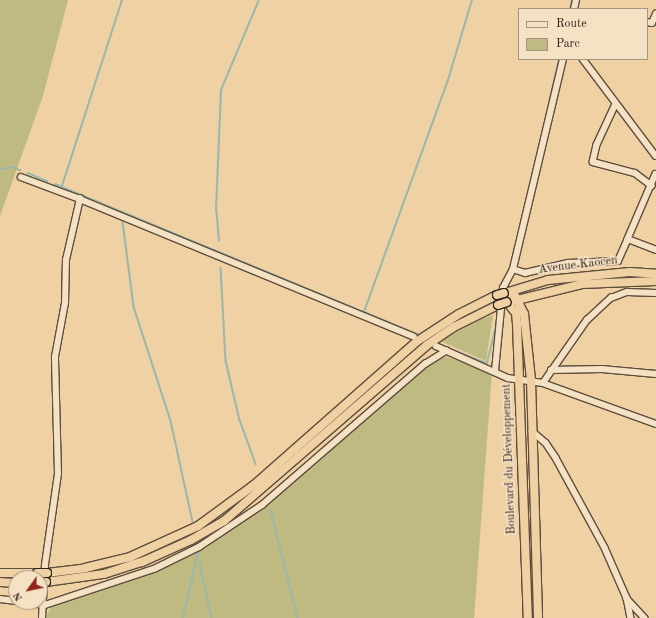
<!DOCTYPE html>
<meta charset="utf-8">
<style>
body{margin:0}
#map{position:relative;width:656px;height:618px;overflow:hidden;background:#efd1a4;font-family:"Old Standard TT",serif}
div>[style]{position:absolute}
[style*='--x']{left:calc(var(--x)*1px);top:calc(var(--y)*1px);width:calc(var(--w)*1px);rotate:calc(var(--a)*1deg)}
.green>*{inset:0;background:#bfba82}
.stream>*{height:1.5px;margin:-0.75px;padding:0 0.75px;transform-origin:0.75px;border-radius:0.75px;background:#9ab7a9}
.roads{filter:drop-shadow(1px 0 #5e4e3d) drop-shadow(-1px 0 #5e4e3d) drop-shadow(0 1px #5e4e3d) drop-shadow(0 -1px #5e4e3d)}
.minor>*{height:5.5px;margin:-2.75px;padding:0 2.75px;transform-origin:2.75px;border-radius:2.75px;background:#f5e1c4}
.highway>*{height:8px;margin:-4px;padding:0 4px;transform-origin:4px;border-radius:4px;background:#efd1a4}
.bridges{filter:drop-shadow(1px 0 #2e231b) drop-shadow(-1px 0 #2e231b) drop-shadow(0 1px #2e231b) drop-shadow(0 -1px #2e231b)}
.highway-bridge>*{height:8px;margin:-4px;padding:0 4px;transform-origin:4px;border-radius:4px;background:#efd1a4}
span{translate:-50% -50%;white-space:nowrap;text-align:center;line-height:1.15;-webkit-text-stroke:3px #f5e1c4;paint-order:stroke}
.street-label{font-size:12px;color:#2e231b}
.legend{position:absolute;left:518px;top:8px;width:130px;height:52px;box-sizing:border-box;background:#f5e1c4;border:1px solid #a59580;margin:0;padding:5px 7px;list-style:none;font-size:12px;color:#2e231b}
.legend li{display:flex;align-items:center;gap:8px;height:20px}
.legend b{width:20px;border:1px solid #a59580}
.north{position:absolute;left:8px;top:570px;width:40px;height:40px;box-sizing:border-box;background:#f5e1c4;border:1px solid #a59580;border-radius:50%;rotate:237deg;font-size:11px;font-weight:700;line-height:16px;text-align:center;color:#2e231b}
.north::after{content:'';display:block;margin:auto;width:14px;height:18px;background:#8f2418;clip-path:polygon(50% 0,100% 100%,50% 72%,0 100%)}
</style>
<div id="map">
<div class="green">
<div style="clip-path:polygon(0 0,68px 0,43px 96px,0 216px)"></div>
<div style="clip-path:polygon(493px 315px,486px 361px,440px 341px,480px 320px)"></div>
<div style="clip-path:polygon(447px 357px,492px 372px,474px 618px,45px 618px,53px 604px,156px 571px,204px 549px,280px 494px,414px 376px,432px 362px)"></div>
</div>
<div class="stream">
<div style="--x:570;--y:9;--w:9;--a:-77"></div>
<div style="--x:536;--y:161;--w:105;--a:-77.3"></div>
<div style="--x:0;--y:169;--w:13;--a:-9"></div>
<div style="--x:13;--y:167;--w:8;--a:23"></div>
<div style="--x:28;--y:173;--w:21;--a:23"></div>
<div style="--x:55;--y:184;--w:324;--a:22.5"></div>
<div style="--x:62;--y:186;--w:195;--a:-72.1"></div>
<div style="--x:123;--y:222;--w:86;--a:82.6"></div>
<div style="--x:134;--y:307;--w:120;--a:72"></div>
<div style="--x:171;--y:421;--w:103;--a:77.7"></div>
<div style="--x:219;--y:241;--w:32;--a:-95"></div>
<div style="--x:216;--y:209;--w:119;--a:-87.6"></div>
<div style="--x:221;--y:90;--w:98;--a:-67.1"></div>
<div style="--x:221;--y:268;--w:93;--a:86.9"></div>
<div style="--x:226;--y:361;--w:61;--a:76.7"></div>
<div style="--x:240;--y:420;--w:47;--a:70"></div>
<div style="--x:509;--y:272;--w:34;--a:-76"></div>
<div style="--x:362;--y:311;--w:60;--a:22.7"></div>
<div style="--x:364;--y:312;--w:250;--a:-70.1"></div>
<div style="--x:449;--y:77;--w:80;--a:-73.4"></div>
<div style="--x:440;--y:345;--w:50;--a:21"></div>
<div style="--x:487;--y:363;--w:42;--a:-76.3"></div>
<div style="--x:271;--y:510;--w:111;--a:76"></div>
<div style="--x:200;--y:563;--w:56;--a:77.7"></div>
<div style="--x:183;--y:618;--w:68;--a:-77.2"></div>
</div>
<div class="roads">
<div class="minor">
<div style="--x:574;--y:9;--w:9;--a:-77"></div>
<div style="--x:647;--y:22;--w:5;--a:11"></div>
<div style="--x:652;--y:23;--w:10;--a:-66"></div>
<div style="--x:583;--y:59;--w:121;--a:53"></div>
<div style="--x:616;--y:104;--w:45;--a:114.9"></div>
<div style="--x:597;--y:145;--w:17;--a:103"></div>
<div style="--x:593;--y:162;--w:43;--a:14.7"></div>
<div style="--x:635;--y:173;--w:21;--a:37"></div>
<div style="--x:656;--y:174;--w:71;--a:113.3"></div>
<div style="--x:628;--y:239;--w:30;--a:21"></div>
<div style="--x:21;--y:177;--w:63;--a:20.4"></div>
<div style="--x:80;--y:199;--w:361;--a:22.4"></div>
<div style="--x:513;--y:269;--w:13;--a:18"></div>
<div style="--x:525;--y:273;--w:44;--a:-13.1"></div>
<div style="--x:568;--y:263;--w:50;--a:-2.3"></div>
<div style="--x:618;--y:261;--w:24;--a:-66"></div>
<div style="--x:436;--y:346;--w:79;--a:24"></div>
<div style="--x:508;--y:378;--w:35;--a:8"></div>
<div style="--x:543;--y:383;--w:120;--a:19.9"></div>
<div style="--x:551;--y:370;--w:51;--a:-1.1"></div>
<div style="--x:602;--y:369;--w:54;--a:5.3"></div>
<div style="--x:495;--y:371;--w:83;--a:-84.5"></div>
<div style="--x:503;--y:288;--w:21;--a:-62"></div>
<div style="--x:513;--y:269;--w:216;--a:-76.6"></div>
<div style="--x:543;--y:383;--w:77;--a:-55.1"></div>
<div style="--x:587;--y:320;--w:33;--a:-43"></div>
<div style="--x:611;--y:298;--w:17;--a:-21"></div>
<div style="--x:627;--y:292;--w:29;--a:2"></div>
<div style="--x:532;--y:431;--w:18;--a:41"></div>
<div style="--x:546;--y:443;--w:18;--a:56"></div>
<div style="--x:556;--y:458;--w:102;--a:61.4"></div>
<div style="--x:605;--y:548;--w:55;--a:66.3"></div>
<div style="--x:627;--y:598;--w:20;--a:79"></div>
<div style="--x:0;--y:599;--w:16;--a:7"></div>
<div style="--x:627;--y:599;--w:26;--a:47"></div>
<div style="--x:21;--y:602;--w:24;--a:7"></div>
<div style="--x:45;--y:605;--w:115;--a:-18.3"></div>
<div style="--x:154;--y:569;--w:50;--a:-26.1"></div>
<div style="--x:199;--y:547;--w:76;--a:-33.7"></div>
<div style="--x:262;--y:505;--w:216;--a:-40.9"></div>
<div style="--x:425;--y:364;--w:25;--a:-32"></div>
<div style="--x:42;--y:618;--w:53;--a:-86.8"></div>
<div style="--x:45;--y:565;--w:92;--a:-81.9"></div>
<div style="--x:58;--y:474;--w:117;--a:-91.5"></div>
<div style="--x:55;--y:357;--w:55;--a:-79.5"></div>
<div style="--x:65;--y:303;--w:43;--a:-88.7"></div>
<div style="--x:66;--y:260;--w:63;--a:-77.1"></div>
</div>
<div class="highway">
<div style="--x:505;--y:293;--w:10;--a:17"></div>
<div style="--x:515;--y:296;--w:20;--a:63"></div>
<div style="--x:524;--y:314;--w:66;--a:83.9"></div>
<div style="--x:531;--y:380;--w:238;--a:88.3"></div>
<div style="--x:505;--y:293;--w:45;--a:-16.8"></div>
<div style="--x:548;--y:280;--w:82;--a:-5.6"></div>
<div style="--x:630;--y:272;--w:26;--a:4"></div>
<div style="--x:513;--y:301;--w:71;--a:-13.8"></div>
<div style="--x:582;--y:284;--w:74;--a:-2.3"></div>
<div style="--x:507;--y:302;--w:14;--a:51"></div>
<div style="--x:516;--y:313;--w:11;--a:85"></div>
<div style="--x:517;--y:324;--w:294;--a:87.9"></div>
<div style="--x:0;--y:573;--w:37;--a:0"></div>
<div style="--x:47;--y:573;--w:38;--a:-7"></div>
<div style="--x:85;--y:568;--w:46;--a:-13.7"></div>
<div style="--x:130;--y:557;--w:75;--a:-24.5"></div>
<div style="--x:198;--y:526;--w:69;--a:-36.2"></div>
<div style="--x:254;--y:485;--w:216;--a:-41.4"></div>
<div style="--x:416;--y:342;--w:51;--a:-33.1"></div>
<div style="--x:459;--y:314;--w:42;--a:-26.6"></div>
<div style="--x:0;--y:582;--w:16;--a:4"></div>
<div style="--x:46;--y:582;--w:59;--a:-7.9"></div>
<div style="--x:104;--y:574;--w:40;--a:-18"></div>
<div style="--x:142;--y:562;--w:54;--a:-24.2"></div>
<div style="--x:191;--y:540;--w:38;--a:-30"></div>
<div style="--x:224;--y:521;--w:269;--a:-40.9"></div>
<div style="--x:427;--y:345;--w:32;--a:-34"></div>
<div style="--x:454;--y:327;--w:49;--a:-26.6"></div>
</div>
</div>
<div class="bridges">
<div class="highway-bridge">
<div style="--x:497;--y:295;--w:7;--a:-16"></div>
<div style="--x:498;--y:305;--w:9;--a:-18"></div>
<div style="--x:37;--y:573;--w:10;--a:0"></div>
<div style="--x:40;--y:582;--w:6;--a:0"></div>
</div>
</div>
<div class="street-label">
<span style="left:578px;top:266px;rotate:-7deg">Avenue Kaocen</span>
<span style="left:510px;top:459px;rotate:-92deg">Boulevard du Développement</span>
</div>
<ul class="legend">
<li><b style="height:5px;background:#f5e1c4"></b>Route</li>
<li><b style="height:11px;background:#bfba82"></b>Parc</li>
</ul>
<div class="north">N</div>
</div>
